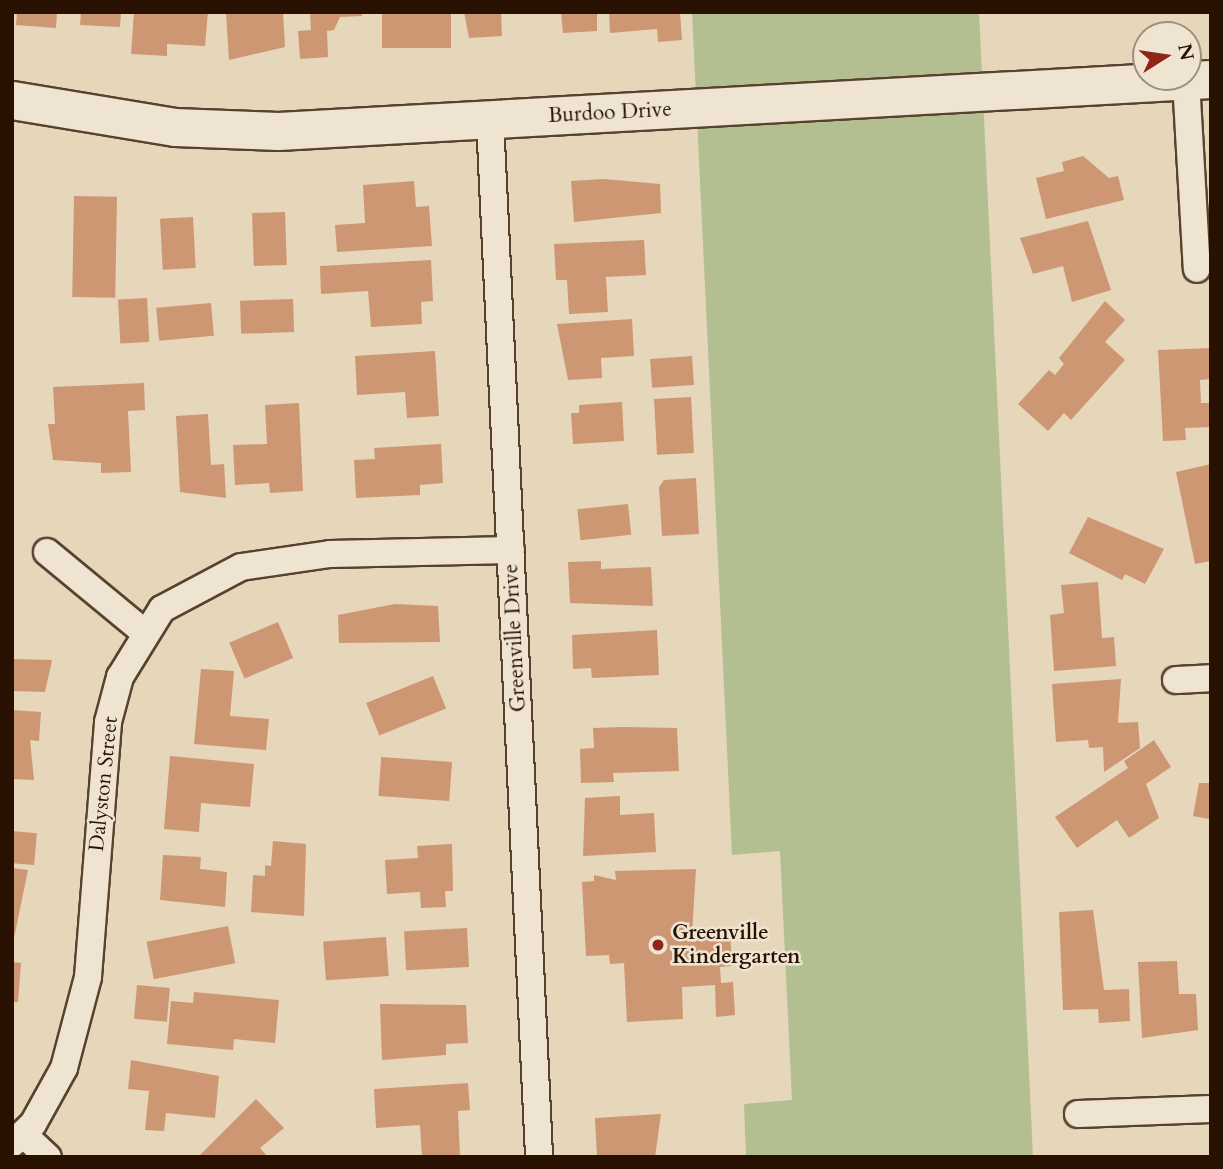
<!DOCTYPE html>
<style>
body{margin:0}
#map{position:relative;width:1223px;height:1169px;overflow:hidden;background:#e6d6ba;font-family:Cardo,serif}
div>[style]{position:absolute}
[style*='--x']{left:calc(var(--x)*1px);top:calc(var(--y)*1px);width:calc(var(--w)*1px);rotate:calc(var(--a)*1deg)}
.green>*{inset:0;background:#b3be91}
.building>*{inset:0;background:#ce9773;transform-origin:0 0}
.roads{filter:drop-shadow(2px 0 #58422e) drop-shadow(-2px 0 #58422e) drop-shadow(0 2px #58422e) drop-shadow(0 -2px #58422e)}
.street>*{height:26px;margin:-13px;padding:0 13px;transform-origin:13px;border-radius:13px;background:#efe4d2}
.secondary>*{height:37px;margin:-18.5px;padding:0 18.5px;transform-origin:18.5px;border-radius:18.5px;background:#efe4d2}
.dots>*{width:19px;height:19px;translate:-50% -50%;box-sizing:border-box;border:4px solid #efe4d2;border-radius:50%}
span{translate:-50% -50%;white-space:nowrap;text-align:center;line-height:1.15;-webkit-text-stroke:5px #efe4d2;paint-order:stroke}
.street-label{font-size:21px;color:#281100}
.poi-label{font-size:21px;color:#281100;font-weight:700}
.left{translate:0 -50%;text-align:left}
.frame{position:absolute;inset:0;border:14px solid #281100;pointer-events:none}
.north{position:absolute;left:1132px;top:21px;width:70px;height:70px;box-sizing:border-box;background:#efe4d2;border:2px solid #9f907e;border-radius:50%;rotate:78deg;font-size:19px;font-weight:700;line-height:28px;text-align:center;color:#281100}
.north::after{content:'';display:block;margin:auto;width:24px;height:32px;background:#8f2418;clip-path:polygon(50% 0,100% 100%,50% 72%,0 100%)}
</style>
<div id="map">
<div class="green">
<div style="clip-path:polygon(692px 12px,979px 12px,1033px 1157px,746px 1157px,744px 1104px,792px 1100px,780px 851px,732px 855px)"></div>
</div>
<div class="building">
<div style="clip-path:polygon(17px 12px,57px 12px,56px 28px,16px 25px)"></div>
<div style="clip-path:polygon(81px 12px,121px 12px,120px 27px,80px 25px)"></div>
<div style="clip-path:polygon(134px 12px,208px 12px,205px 46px,167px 44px,167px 56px,131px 54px)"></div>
<div style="clip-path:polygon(226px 12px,283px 12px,285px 47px,229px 60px)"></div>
<div style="clip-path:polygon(310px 12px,362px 12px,362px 16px,340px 17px,334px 30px,327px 31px,328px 57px,300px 59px,298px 31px,311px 30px)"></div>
<div style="left:382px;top:12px;width:69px;height:36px"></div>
<div style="clip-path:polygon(464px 12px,501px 12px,502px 36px,469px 38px)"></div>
<div style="clip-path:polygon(561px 12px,597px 12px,597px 31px,563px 33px)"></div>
<div style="clip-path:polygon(609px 12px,680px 12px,682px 40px,658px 42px,657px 29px,610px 33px)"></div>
<div style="clip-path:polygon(1083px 156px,1109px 178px,1118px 176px,1124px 200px,1046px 219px,1036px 178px,1064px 171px,1062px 162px)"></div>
<div style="clip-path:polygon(604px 179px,660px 184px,661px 213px,574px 222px,571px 181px)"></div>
<div style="clip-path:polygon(414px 181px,416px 207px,429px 206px,432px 246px,337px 252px,335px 225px,365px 223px,363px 185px)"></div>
<div style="left:74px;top:196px;width:43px;height:101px;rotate:1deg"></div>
<div style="left:285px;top:212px;width:53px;height:33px;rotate:88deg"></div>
<div style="left:193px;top:217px;width:51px;height:33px;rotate:87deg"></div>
<div style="clip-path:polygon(1088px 221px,1111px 290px,1072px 302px,1063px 266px,1033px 274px,1020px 238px)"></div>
<div style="clip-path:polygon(644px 240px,646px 275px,606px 277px,608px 312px,569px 314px,567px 280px,556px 280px,554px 244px)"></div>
<div style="clip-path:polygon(431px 260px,433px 301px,421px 302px,422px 324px,371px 327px,368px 291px,321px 294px,320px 266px)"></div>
<div style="left:147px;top:298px;width:44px;height:29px;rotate:87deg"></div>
<div style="left:293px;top:299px;width:33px;height:53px;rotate:88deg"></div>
<div style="clip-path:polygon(1105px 301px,1125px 320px,1105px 342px,1125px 360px,1071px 420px,1064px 413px,1048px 431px,1018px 404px,1049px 370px,1055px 375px,1064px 364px,1059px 358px)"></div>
<div style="left:211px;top:303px;width:33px;height:55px;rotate:85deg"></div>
<div style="clip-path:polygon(632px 319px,634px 356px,601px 358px,602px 378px,568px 380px,557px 324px)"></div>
<div style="clip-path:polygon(1211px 348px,1211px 379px,1200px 380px,1201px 403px,1211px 403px,1211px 427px,1185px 428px,1186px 440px,1163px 441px,1158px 350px)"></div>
<div style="clip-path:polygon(435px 351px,439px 416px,407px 418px,405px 392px,357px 395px,355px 356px)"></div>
<div style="left:692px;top:356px;width:29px;height:42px;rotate:86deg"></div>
<div style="clip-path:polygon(144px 383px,145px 410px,128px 411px,131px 472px,101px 473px,101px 463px,53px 460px,48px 424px,55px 424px,53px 387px)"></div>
<div style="left:691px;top:397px;width:56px;height:37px;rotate:87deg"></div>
<div style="clip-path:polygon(622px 402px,624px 441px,573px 444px,571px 413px,579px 413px,579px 405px)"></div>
<div style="clip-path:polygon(299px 403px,303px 491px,270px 493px,269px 483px,235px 485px,233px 445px,267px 444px,265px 405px)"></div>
<div style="clip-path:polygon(208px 414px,211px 465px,224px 464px,226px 498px,180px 492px,176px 416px)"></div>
<div style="clip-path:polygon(441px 444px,443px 483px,420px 485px,420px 495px,356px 498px,354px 460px,375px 459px,374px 448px)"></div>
<div style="clip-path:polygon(1211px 464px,1211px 561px,1195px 564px,1176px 472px)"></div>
<div style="clip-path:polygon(696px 478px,699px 534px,662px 536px,659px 487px,664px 480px)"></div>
<div style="left:628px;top:504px;width:31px;height:51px;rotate:84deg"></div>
<div style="clip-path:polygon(1088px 517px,1164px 549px,1145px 584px,1125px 574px,1122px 580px,1069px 553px)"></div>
<div style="clip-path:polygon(601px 561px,601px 569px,651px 567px,653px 606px,570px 603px,568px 562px)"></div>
<div style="clip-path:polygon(1098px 582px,1102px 638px,1114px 637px,1116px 666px,1054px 671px,1050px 615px,1064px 613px,1061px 585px)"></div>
<div style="clip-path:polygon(395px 604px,438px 606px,440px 642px,339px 643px,338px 615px)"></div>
<div style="left:278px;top:622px;width:39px;height:53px;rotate:67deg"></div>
<div style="clip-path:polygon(657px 630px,659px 675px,592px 678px,591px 668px,573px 669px,572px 635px)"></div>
<div style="clip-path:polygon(12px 659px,52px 660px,45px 692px,12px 691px)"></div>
<div style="clip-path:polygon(201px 669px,234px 671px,230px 716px,269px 719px,266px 750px,194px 744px)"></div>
<div style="left:433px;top:676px;width:35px;height:72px;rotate:68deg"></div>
<div style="clip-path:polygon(1121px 679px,1118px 723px,1138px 722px,1140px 748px,1104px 772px,1103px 747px,1089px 748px,1088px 740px,1056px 742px,1052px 684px)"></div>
<div style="clip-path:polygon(12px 710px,41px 712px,39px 741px,30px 740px,34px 780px,12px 779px)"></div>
<div style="clip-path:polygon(623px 727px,677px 728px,679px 771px,613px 773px,614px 782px,581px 783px,580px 749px,594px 748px,593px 728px)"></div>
<div style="clip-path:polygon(1154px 740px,1171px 767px,1146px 784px,1159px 818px,1129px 838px,1117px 820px,1077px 848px,1055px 817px,1128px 768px,1124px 761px)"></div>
<div style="clip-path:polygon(170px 756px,254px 764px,250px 807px,201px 803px,199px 832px,164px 829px)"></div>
<div style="left:452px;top:762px;width:39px;height:71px;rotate:94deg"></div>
<div style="clip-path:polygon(1199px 783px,1211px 783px,1209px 819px,1193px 816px)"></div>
<div style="clip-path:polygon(620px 796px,620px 815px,654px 813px,656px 852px,583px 856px,585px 798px)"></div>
<div style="left:12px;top:831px;width:25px;height:32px;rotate:5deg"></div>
<div style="clip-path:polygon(273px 841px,306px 844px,304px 916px,251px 912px,253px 875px,265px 876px,265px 865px,271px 866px)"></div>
<div style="clip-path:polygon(452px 844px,453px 891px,445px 891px,446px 907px,421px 908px,420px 892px,387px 894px,385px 860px,418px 858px,417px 846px)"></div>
<div style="clip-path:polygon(163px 855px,201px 857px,200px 869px,227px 872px,225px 907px,160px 900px)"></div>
<div style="clip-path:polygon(12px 868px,28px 870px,14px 938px,12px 938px)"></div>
<div style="clip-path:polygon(696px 869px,692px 935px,730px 933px,732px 966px,720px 967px,721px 983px,733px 982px,735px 1015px,716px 1017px,715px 985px,682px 987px,683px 1019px,627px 1022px,624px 963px,610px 964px,609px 955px,586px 956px,582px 882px,594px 881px,594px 875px,616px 880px,615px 871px)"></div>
<div style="clip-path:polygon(1093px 910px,1104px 990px,1129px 989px,1130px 1021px,1099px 1023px,1098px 1009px,1063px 1010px,1059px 912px)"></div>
<div style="left:228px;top:926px;width:38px;height:83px;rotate:79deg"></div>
<div style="left:467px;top:928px;width:39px;height:63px;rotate:87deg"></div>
<div style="left:386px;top:937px;width:39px;height:63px;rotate:86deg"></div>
<div style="clip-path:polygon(1177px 961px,1179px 994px,1196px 994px,1198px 1030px,1142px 1038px,1138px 962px)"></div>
<div style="clip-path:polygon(12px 962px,21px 963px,18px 1002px,12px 1002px)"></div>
<div style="left:137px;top:985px;width:33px;height:34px;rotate:5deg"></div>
<div style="clip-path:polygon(194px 992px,279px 1000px,275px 1043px,234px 1039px,233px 1050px,167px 1044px,171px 1001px,193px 1003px)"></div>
<div style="clip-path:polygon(380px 1004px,466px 1005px,468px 1043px,446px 1044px,446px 1055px,382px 1060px)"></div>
<div style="clip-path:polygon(131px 1060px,219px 1076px,215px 1118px,166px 1113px,164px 1131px,145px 1130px,149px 1091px,128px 1089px)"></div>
<div style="clip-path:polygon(468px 1083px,470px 1110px,458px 1111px,460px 1156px,422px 1157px,420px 1125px,376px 1128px,374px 1089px)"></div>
<div style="clip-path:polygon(256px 1099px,284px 1128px,260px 1148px,268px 1157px,198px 1157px)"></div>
<div style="clip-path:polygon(661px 1114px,655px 1157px,597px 1157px,595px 1118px)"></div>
</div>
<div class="roads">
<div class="street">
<div style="--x:1186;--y:81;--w:188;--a:86.7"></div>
<div style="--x:490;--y:120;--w:1038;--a:87.29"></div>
<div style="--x:47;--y:552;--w:126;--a:39.5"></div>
<div style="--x:1176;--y:680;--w:35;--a:-3"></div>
<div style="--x:1078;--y:1114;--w:133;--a:-2.2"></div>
<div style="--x:23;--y:1134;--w:34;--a:43"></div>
<div style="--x:12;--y:1144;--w:29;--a:-44"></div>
<div style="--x:33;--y:1124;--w:64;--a:-61"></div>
<div style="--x:64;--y:1068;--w:94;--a:-75.2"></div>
<div style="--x:88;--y:977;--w:256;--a:-85.5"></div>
<div style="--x:108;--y:722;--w:47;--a:-75.1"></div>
<div style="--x:120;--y:677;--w:80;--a:-58.3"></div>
<div style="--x:162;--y:609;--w:89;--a:-28"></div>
<div style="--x:241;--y:567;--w:90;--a:-8.3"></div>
<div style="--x:330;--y:554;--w:181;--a:-1.3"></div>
</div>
<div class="secondary">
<div style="--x:12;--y:100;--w:165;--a:9.4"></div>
<div style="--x:175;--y:127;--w:103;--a:2.2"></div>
<div style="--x:278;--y:131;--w:934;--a:-3.19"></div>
</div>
</div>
<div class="dots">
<div style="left:658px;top:945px;background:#8f2418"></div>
</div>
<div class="street-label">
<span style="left:610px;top:113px;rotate:-3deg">Burdoo Drive</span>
<span style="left:515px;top:638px;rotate:-93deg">Greenville Drive</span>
<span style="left:104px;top:784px;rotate:-84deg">Dalyston Street</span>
</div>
<div class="poi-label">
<span class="left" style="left:672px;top:945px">Greenville<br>Kindergarten</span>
</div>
<div class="frame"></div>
<div class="north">N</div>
</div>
